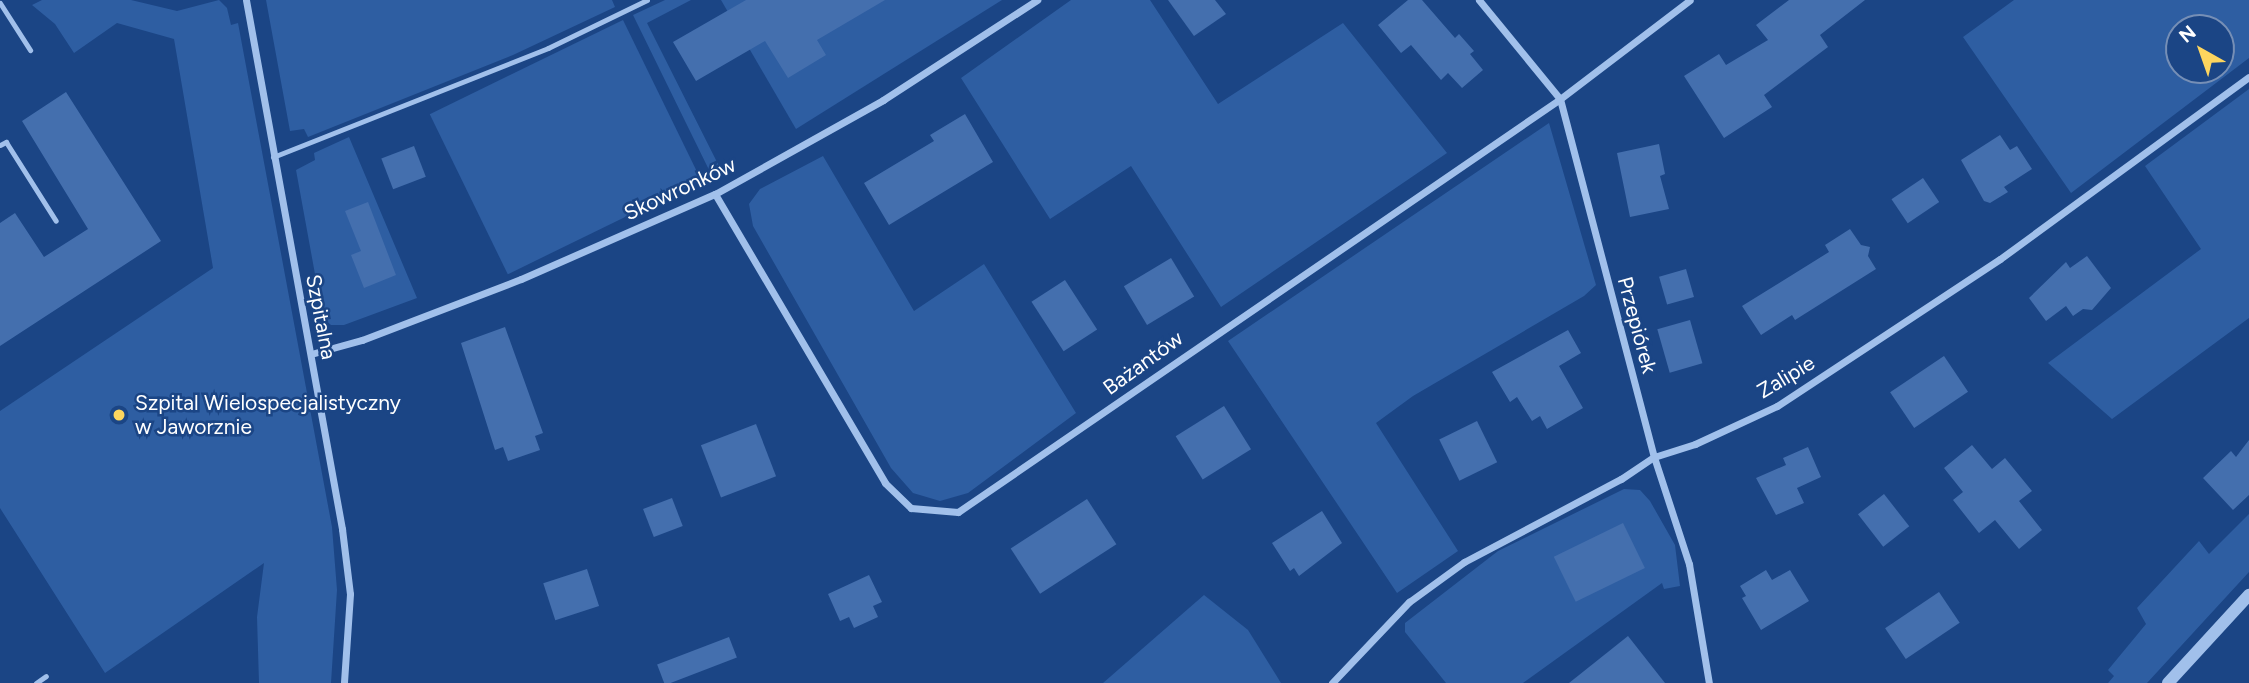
<!DOCTYPE html>
<meta charset="utf-8">
<style>
body{margin:0}
#map{position:relative;width:2249px;height:683px;overflow:hidden;background:#1b4585;font-family:Figtree,sans-serif}
div>[style]{position:absolute}
[style*='--x']{left:calc(var(--x)*1px);top:calc(var(--y)*1px);width:calc(var(--w)*1px);rotate:calc(var(--a)*1deg)}
.green>*{inset:0;background:#2e5ea2;transform-origin:0 0}
.building>*{inset:0;background:#446fae;transform-origin:0 0}
.service>*{height:5px;margin:-2.5px;padding:0 2.5px;transform-origin:2.5px;border-radius:2.5px;background:#a1c0eb}
.minor>*{height:7px;margin:-3.5px;padding:0 3.5px;transform-origin:3.5px;border-radius:3.5px;background:#a1c0eb}
.tertiary>*{height:12px;margin:-6px;padding:0 6px;transform-origin:6px;border-radius:6px;background:#a1c0eb}
.dots>*{width:19px;height:19px;translate:-50% -50%;box-sizing:border-box;border:4px solid #1b4585;border-radius:50%}
span{translate:-50% -50%;white-space:nowrap;text-align:center;line-height:1.15;-webkit-text-stroke:5px #1b4585;paint-order:stroke}
.street-label{font-size:21px;color:#fff}
.poi-label{font-size:21px;color:#fff}
.left{translate:0 -50%;text-align:left}
.north{position:absolute;left:2165px;top:14px;width:70px;height:70px;box-sizing:border-box;background:#1b4585;border:2px solid #768fb6;border-radius:50%;rotate:320deg;font-size:19px;font-weight:700;line-height:28px;text-align:center;color:#fff}
.north::after{content:'';display:block;margin:auto;width:24px;height:32px;background:#fdd55e;clip-path:polygon(50% 0,100% 100%,50% 72%,0 100%)}
</style>
<div id="map">
<div class="green">
<div style="clip-path:polygon(42px 0,131px 0,177px 11px,219px 0,227px 8px,231px 25px,238px 23px,332px 527px,337px 590px,331px 683px,259px 683px,257px 617px,264px 563px,105px 673px,0 508px,0 411px,213px 268px,174px 39px,117px 23px,74px 53px,55px 24px,32px 5px)"></div>
<div style="clip-path:polygon(266px 0,612px 0,615px 7px,513px 55px,308px 137px,304px 129px,290px 131px)"></div>
<div style="clip-path:polygon(665px 0,691px 0,647px 23px,721px 170px,711px 174px,633px 15px)"></div>
<div style="clip-path:polygon(721px 0,1002px 0,796px 129px)"></div>
<div style="clip-path:polygon(1071px 0,1150px 0,1218px 104px,1343px 23px,1447px 153px,1221px 307px,1131px 166px,1050px 219px,961px 78px)"></div>
<div style="clip-path:polygon(evenodd,2014px 0,2249px 0,2249px 58px,2071px 193px,1963px 37px,2014px 0,2179px 28px,2221px 28px,2221px 70px,2179px 70px,2179px 28px)"></div>
<div style="left:623px;top:20px;width:178px;height:215px;rotate:64deg"></div>
<div style="clip-path:polygon(2249px 89px,2249px 318px,2112px 419px,2048px 363px,2201px 249px,2145px 166px)"></div>
<div style="clip-path:polygon(1549px 123px,1596px 285px,1584px 296px,1413px 396px,1376px 423px,1458px 551px,1397px 593px,1228px 341px)"></div>
<div style="clip-path:polygon(349px 137px,417px 298px,344px 325px,331px 325px,323px 318px,296px 170px,315px 160px,314px 153px)"></div>
<div style="clip-path:polygon(823px 156px,914px 311px,984px 264px,1076px 413px,968px 493px,940px 501px,913px 493px,891px 468px,753px 226px,749px 204px,760px 189px)"></div>
<div style="clip-path:polygon(1624px 489px,1640px 490px,1650px 501px,1675px 545px,1680px 586px,1664px 589px,1662px 583px,1523px 683px,1446px 683px,1405px 632px,1405px 623px,1498px 551px)"></div>
<div style="clip-path:polygon(2249px 514px,2249px 572px,2147px 683px,2108px 683px,2114px 676px,2108px 670px,2146px 624px,2137px 608px,2199px 541px,2209px 554px)"></div>
<div style="clip-path:polygon(1204px 595px,1248px 630px,1281px 683px,1103px 683px)"></div>
</div>
<div class="building">
<div style="clip-path:polygon(746px 0,885px 0,817px 40px,826px 55px,788px 78px,765px 41px,696px 81px,673px 42px)"></div>
<div style="clip-path:polygon(1168px 0,1215px 0,1226px 14px,1194px 36px)"></div>
<div style="clip-path:polygon(1408px 0,1422px 0,1455px 38px,1459px 34px,1474px 51px,1470px 54px,1483px 70px,1462px 88px,1448px 73px,1441px 80px,1411px 45px,1401px 53px,1378px 25px)"></div>
<div style="clip-path:polygon(1789px 0,1865px 0,1820px 35px,1828px 47px,1764px 95px,1772px 107px,1724px 138px,1684px 76px,1719px 54px,1726px 65px,1768px 40px,1756px 25px)"></div>
<div style="clip-path:polygon(66px 92px,161px 241px,0 346px,0 223px,15px 213px,44px 257px,88px 229px,22px 121px)"></div>
<div style="clip-path:polygon(965px 114px,993px 162px,889px 225px,864px 183px,934px 141px,930px 135px)"></div>
<div style="clip-path:polygon(2000px 135px,2010px 150px,2017px 146px,2032px 169px,2004px 187px,2008px 192px,1990px 203px,1984px 201px,1961px 160px)"></div>
<div style="clip-path:polygon(1659px 144px,1665px 174px,1660px 176px,1669px 209px,1630px 217px,1617px 153px)"></div>
<div style="left:414px;top:146px;width:33px;height:35px;rotate:69deg"></div>
<div style="left:1923px;top:178px;width:29px;height:38px;rotate:56deg"></div>
<div style="clip-path:polygon(368px 202px,396px 275px,364px 288px,351px 255px,361px 251px,345px 211px)"></div>
<div style="clip-path:polygon(1850px 229px,1861px 245px,1870px 247px,1868px 256px,1876px 269px,1795px 320px,1792px 315px,1761px 335px,1742px 306px,1829px 252px,1825px 245px)"></div>
<div style="clip-path:polygon(2087px 256px,2111px 288px,2092px 310px,2083px 309px,2073px 316px,2066px 306px,2046px 321px,2029px 298px,2066px 262px,2070px 268px)"></div>
<div style="left:1171px;top:258px;width:45px;height:55px;rotate:59deg"></div>
<div style="left:1686px;top:269px;width:29px;height:28px;rotate:74deg"></div>
<div style="left:1065px;top:280px;width:59px;height:40px;rotate:57deg"></div>
<div style="left:1690px;top:320px;width:45px;height:34px;rotate:74deg"></div>
<div style="clip-path:polygon(505px 327px,543px 433px,535px 436px,540px 450px,508px 461px,503px 447px,495px 450px,461px 343px)"></div>
<div style="clip-path:polygon(1568px 330px,1581px 353px,1559px 366px,1583px 408px,1547px 429px,1540px 416px,1532px 421px,1517px 397px,1510px 402px,1492px 372px)"></div>
<div style="left:1944px;top:356px;width:43px;height:65px;rotate:56deg"></div>
<div style="left:1224px;top:406px;width:51px;height:57px;rotate:58deg"></div>
<div style="left:1477px;top:421px;width:46px;height:42px;rotate:64deg"></div>
<div style="left:756px;top:424px;width:56px;height:59px;rotate:69deg"></div>
<div style="clip-path:polygon(2249px 440px,2249px 495px,2233px 510px,2203px 478px,2231px 451px,2236px 457px)"></div>
<div style="clip-path:polygon(1972px 445px,1992px 469px,2005px 458px,2032px 491px,2019px 501px,2042px 530px,2019px 549px,1995px 520px,1979px 533px,1953px 500px,1963px 492px,1944px 468px)"></div>
<div style="clip-path:polygon(1808px 447px,1821px 477px,1797px 488px,1804px 503px,1776px 515px,1756px 478px,1786px 465px,1783px 458px)"></div>
<div style="left:1884px;top:494px;width:41px;height:33px;rotate:52deg"></div>
<div style="left:672px;top:498px;width:30px;height:31px;rotate:69deg"></div>
<div style="left:1087px;top:499px;width:54px;height:91px;rotate:57deg"></div>
<div style="clip-path:polygon(1322px 511px,1342px 543px,1299px 576px,1294px 568px,1290px 571px,1272px 543px)"></div>
<div style="left:1623px;top:523px;width:50px;height:77px;rotate:64deg"></div>
<div style="left:587px;top:569px;width:39px;height:46px;rotate:72deg"></div>
<div style="clip-path:polygon(1766px 570px,1772px 580px,1790px 570px,1809px 601px,1761px 630px,1742px 598px,1746px 596px,1740px 586px)"></div>
<div style="clip-path:polygon(869px 575px,882px 602px,873px 606px,878px 617px,854px 628px,849px 617px,840px 621px,828px 594px)"></div>
<div style="left:1939px;top:592px;width:37px;height:65px;rotate:56deg"></div>
<div style="clip-path:polygon(1628px 636px,1665px 683px,1569px 683px)"></div>
<div style="left:729px;top:637px;width:22px;height:77px;rotate:69deg"></div>
</div>
<div class="service">
<div style="--x:0;--y:3;--w:56;--a:57.4"></div>
<div style="--x:0;--y:145;--w:7;--a:-27"></div>
<div style="--x:6;--y:142;--w:93;--a:57.7"></div>
<div style="--x:273;--y:157;--w:296;--a:-21.6"></div>
<div style="--x:548;--y:48;--w:110;--a:-25.9"></div>
<div style="--x:36;--y:683;--w:12;--a:-35"></div>
</div>
<div class="minor">
<div style="--x:246;--y:0;--w:538;--a:79.71"></div>
<div style="--x:342;--y:529;--w:65;--a:83"></div>
<div style="--x:350;--y:594;--w:89;--a:93.9"></div>
<div style="--x:1479;--y:0;--w:128;--a:50.7"></div>
<div style="--x:1560;--y:99;--w:370;--a:75.3"></div>
<div style="--x:1654;--y:457;--w:113;--a:71.9"></div>
<div style="--x:1689;--y:564;--w:121;--a:80.5"></div>
<div style="--x:715;--y:194;--w:335;--a:59.5"></div>
<div style="--x:885;--y:483;--w:36;--a:44"></div>
<div style="--x:911;--y:508;--w:47;--a:4.9"></div>
<div style="--x:958;--y:512;--w:730;--a:-34.45"></div>
<div style="--x:1560;--y:99;--w:163;--a:-37.3"></div>
<div style="--x:311;--y:354;--w:53;--a:-15.4"></div>
<div style="--x:362;--y:340;--w:170;--a:-21"></div>
<div style="--x:521;--y:279;--w:212;--a:-23.7"></div>
<div style="--x:715;--y:194;--w:193;--a:-29.2"></div>
<div style="--x:883;--y:100;--w:184;--a:-33"></div>
<div style="--x:1332;--y:683;--w:112;--a:-46.5"></div>
<div style="--x:1409;--y:602;--w:68;--a:-36"></div>
<div style="--x:1464;--y:562;--w:178;--a:-27.9"></div>
<div style="--x:1621;--y:479;--w:40;--a:-34"></div>
<div style="--x:1654;--y:457;--w:43;--a:-17.6"></div>
<div style="--x:1695;--y:444;--w:90;--a:-24.9"></div>
<div style="--x:1777;--y:406;--w:267;--a:-33.4"></div>
<div style="--x:2000;--y:259;--w:308;--a:-36.2"></div>
</div>
<div class="tertiary">
<div style="--x:2168;--y:683;--w:120;--a:-47.4"></div>
</div>
<div class="dots">
<div style="left:119px;top:415px;background:#fdd55e"></div>
</div>
<div class="street-label">
<span style="left:680px;top:189px;rotate:-25deg">Skowronków</span>
<span style="left:321px;top:317px;rotate:79deg">Szpitalna</span>
<span style="left:1637px;top:325px;rotate:75deg">Przepiórek</span>
<span style="left:1143px;top:363px;rotate:-36deg">Bażantów</span>
<span style="left:1786px;top:377px;rotate:-31deg">Zalipie</span>
</div>
<div class="poi-label">
<span class="left" style="left:135px;top:415px">Szpital Wielospecjalistyczny<br>w Jaworznie</span>
</div>
<div class="north">N</div>
</div>
